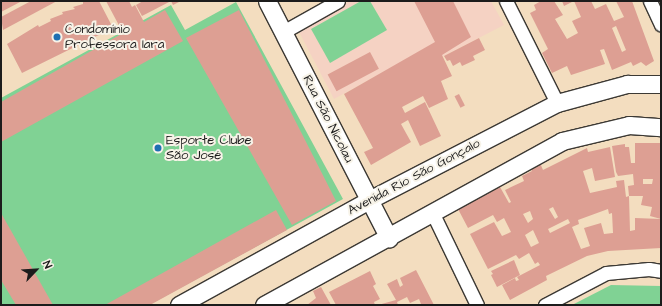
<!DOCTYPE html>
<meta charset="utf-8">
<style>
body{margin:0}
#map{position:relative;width:662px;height:306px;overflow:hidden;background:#f3ddbf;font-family:"Architects Daughter",sans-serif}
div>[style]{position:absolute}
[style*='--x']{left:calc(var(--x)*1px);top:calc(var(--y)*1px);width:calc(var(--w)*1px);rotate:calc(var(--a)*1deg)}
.built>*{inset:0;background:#f5d2c3}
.green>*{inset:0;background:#80d294}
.building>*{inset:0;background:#dd9f93;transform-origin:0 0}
.roads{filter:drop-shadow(1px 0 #3c3934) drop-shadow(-1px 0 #3c3934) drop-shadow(0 1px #3c3934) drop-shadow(0 -1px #3c3934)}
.minor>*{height:13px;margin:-6.5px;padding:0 6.5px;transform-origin:6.5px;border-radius:6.5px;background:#fff}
.tertiary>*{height:17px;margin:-8.5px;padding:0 8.5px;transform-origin:8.5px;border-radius:8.5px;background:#fff}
.dots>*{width:11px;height:11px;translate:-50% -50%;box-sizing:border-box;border:2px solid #f7f3e8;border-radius:50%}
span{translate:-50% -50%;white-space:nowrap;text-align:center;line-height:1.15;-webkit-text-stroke:4px #f7f3e8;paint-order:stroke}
.poi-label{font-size:13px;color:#1c1c1c}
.left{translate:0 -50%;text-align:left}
.street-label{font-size:13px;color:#1c1c1c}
.frame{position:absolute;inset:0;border:2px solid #1c1c1c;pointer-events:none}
.north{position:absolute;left:16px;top:250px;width:40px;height:40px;-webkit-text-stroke:3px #f7f3e8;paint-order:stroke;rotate:65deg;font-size:11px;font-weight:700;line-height:16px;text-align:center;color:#1c1c1c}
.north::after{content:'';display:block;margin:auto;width:14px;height:18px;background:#1c1c1c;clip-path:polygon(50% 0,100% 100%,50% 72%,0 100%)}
</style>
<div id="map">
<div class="built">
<div style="clip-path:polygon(350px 1px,491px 1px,504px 25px,432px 62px,425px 49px,334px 99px,298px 30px)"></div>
</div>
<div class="green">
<div style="clip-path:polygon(361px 1px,370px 1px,387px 30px,330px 63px,311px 29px)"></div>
<div style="clip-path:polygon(236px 2px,343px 199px,149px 305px,1px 305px,1px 98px,171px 5px,185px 30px)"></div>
<div style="clip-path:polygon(611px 285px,661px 286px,661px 305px,572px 305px)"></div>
</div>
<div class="building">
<div style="clip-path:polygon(1px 1px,22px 1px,1px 12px)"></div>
<div style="clip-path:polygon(31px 1px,57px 1px,3px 30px,1px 17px)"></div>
<div style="clip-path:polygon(83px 1px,99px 1px,113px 28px,22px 73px,7px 44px,38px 25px,39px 27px,51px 21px,50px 19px,63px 14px,62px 12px,75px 9px,73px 7px,83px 4px)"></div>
<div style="clip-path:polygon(106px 1px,129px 1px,132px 7px,135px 5px,144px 22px,165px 10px,183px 41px,1px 142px,1px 102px,123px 33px)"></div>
<div style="clip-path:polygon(143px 1px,171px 1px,142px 16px,136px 5px)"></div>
<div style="clip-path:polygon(171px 1px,181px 1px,173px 5px)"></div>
<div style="clip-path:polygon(414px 1px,453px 1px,471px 37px,442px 55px,452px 76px,441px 81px,448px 99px,429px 108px,423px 96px,402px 107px,405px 113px,425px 102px,441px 136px,420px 146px,408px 120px,401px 124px,411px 142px,371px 165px,364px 152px,373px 148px,344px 94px,435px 42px)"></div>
<div style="clip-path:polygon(evenodd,541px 1px,554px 1px,563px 15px,555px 19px,567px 39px,578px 33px,572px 21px,581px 17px,574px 1px,591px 1px,595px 9px,606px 4px,614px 21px,624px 17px,616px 1px,632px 1px,654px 61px,646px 66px,641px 62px,633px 66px,631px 62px,612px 70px,604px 49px,600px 50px,605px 64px,571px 75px,567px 66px,552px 73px,542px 53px,548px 49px,530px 13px,536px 10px,534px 5px,541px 1px,616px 26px,626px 50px,622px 52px,612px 28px,616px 26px)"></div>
<div style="clip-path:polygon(562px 1px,574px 1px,564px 6px)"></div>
<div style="clip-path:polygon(239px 10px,336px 201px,292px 225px,186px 38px)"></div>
<div style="clip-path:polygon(479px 38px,485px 50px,473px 56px,475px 60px,462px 66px,460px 62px,453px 66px,450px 60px,447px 61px,444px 56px)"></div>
<div style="left:370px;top:52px;width:19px;height:48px;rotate:62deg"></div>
<div style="left:459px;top:94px;width:13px;height:5px;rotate:63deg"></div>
<div style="clip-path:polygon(evenodd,635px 143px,661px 143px,661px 219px,650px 216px,652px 207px,641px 205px,643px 196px,629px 196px,628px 186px,634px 185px,633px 174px,618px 176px,616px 172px,612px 146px,625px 144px,625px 147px,629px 147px,631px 163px,635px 163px,635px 143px,643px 179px,653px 179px,652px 184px,643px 184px,643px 179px)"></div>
<div style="clip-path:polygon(evenodd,610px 147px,615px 177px,595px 181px,592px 168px,583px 171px,590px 193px,617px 187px,616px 181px,624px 180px,626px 197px,629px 196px,630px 231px,635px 230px,635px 218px,661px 219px,661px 248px,608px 251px,587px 256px,546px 276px,547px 280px,510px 300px,502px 285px,515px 278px,516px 281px,519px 280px,517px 277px,540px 265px,538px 262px,535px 264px,529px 253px,519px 259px,516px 255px,488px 269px,470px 234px,494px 222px,502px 236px,511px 232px,504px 218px,497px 222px,493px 215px,468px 228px,458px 209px,500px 187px,509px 203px,511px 202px,505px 190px,524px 181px,522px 176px,532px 171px,530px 167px,540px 163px,543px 170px,587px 148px,588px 152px,610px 147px,553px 207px,558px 217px,555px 219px,549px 209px,553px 207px,610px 147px,608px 209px,609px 214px,612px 213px,613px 233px,604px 234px,601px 223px,584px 228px,590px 246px,581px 249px,572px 227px,579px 224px,578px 220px,608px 209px,610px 147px,530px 211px,533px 219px,528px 223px,523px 214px,530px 211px,610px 147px,568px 219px,570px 223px,550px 233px,548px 229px,568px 219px,610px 147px,533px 230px,539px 243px,531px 247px,525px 235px,533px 230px)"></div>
<div style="clip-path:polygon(276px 210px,287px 230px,150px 305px,105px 305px)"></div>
<div style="clip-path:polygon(1px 213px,53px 305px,16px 305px,1px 280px)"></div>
<div style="clip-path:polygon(514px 260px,520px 275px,497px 287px,491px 275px,493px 274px,491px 271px)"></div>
<div style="clip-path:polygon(416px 270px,434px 305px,419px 305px,421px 304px,419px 299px,410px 303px,407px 297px,397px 302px,398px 305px,378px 305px,396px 300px,387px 284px,397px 279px,400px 287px,403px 285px,400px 278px)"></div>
<div style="clip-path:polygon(370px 271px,376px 284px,373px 286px,380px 299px,374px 302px,375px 305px,336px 305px,329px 292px)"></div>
<div style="clip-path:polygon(321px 287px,331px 305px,307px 305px,316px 298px,313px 291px)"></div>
</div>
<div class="roads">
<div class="minor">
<div style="--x:506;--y:1;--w:114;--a:63.4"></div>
<div style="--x:650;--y:1;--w:26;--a:65"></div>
<div style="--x:283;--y:32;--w:63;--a:-29.4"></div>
<div style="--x:433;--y:214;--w:101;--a:64.2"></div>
<div style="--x:545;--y:305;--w:69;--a:-27.7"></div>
<div style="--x:606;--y:273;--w:43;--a:-5.3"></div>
<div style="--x:649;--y:269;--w:12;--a:9"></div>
</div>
<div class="tertiary">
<div style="--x:267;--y:1;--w:267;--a:62.8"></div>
<div style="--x:179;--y:305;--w:217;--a:-28.9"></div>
<div style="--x:369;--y:200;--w:212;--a:-27.3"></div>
<div style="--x:557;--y:103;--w:73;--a:-15.2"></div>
<div style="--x:627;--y:84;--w:34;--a:0"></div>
<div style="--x:264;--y:305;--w:340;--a:-28.8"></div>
<div style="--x:562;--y:141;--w:69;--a:-13.4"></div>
<div style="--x:629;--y:125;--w:32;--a:4"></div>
</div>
</div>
<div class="dots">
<div style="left:57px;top:37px;background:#1f6fb2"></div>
<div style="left:158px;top:148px;background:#1f6fb2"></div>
</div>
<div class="poi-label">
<span class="left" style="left:65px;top:37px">Condomínio<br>Professora Iara</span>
<span class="left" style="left:166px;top:148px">Esporte Clube<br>São José</span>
</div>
<div class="street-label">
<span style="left:328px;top:119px;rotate:63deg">Rua São Nicolau</span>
<span style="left:414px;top:177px;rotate:-28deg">Avenida Rio São Gonçalo</span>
</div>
<div class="frame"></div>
<div class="north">N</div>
</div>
